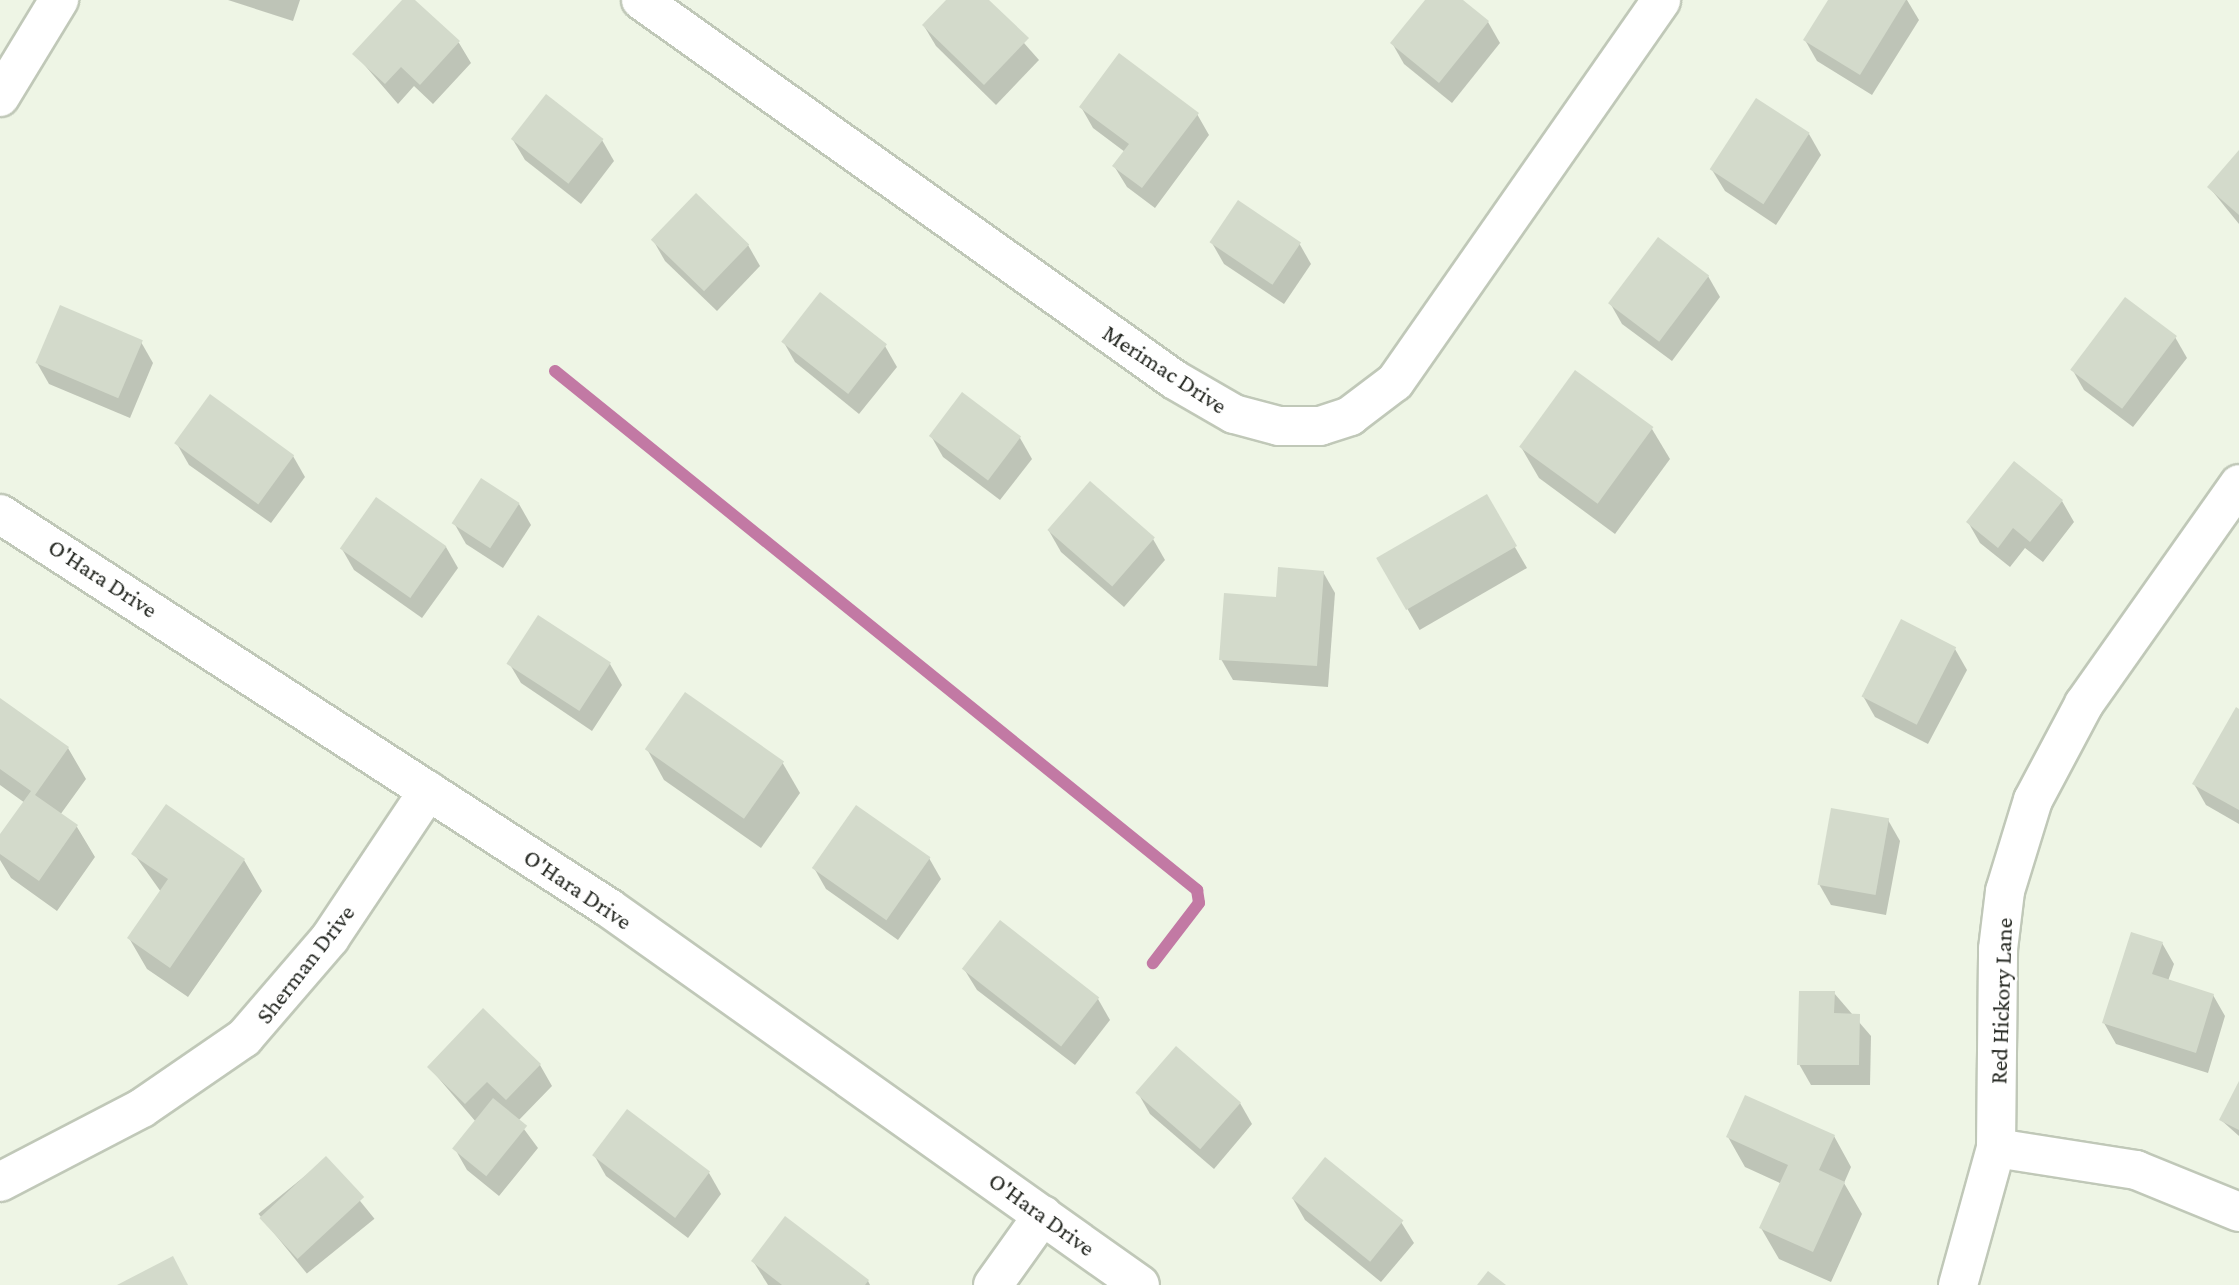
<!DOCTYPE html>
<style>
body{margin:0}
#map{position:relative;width:2239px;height:1285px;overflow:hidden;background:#eef5e5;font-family:"Crimson Pro",serif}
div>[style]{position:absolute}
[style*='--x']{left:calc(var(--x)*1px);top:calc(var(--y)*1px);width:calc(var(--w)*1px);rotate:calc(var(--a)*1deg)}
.shadow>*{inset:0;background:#0003;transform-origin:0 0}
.stream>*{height:12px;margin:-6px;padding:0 6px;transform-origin:6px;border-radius:6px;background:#c279a4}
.building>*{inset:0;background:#d3dacb;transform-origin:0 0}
.roads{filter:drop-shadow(2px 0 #c0c8b8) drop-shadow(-2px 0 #c0c8b8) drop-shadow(0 2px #c0c8b8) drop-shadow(0 -2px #c0c8b8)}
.minor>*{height:38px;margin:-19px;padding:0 19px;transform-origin:19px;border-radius:19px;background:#fff}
span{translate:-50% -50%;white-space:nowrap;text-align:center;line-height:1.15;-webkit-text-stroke:5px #fff;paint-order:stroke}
.street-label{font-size:24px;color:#252822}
</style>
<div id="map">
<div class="shadow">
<div style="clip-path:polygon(228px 0,300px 0,293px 21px)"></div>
<div style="clip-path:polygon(404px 0,413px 0,459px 43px,471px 63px,433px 104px,414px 86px,398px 104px,355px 54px)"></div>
<div style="clip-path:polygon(949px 0,986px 0,1039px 60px,996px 105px,936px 46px,924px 26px)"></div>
<div style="clip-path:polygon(1427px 0,1460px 0,1488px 22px,1500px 43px,1452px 103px,1404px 64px,1392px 43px)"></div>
<div style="clip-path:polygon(1830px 0,1907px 0,1919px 20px,1872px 95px,1817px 61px,1805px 40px)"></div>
<div style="clip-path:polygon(1081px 107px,1197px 114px,1209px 135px,1155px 208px,1127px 187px,1114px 166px,1125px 152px,1093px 128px)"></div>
<div style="clip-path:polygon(1809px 134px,1821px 155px,1776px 225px,1725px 191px,1712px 170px)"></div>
<div style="clip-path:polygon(513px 140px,602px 140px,614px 161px,581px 204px,525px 160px)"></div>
<div style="clip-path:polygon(2239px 152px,2239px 224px,2209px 187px)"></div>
<div style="clip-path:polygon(653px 240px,748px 245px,760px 266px,717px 311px,665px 261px)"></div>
<div style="clip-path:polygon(1212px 243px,1299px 243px,1311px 264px,1284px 304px,1224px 264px)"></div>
<div style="clip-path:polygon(1708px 276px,1720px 297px,1672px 361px,1622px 324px,1610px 303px)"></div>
<div style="clip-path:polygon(2175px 337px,2187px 358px,2133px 427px,2084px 390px,2072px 369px)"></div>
<div style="clip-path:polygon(783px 341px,885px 346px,897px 367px,859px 414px,795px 362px)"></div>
<div style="clip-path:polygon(141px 342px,153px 363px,130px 418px,49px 384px,37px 363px)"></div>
<div style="clip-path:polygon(1576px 373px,1652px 429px,1670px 459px,1615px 534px,1539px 478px,1521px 447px)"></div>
<div style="clip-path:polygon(931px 436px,1020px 438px,1032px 459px,1000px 500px,943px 457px)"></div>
<div style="clip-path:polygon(177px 444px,293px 456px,305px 477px,271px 523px,189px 465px)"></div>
<div style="left:1486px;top:497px;width:82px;height:124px;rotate:60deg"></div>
<div style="clip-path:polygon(2062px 501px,2074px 522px,2043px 562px,2025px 548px,2010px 567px,1980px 543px,1968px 522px)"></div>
<div style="clip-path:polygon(519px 504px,531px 525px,503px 568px,466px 544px,454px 523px)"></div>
<div style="clip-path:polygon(1049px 531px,1153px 539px,1165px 560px,1124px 607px,1061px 552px)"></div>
<div style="clip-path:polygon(446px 547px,458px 568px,422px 618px,354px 570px,342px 549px)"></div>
<div style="clip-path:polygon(1323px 572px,1335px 593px,1328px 687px,1233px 680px,1221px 659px,1278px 599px)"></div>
<div style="clip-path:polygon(1902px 621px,1955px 649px,1967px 670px,1928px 744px,1875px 717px,1863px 696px)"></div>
<div style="clip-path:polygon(509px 663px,610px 664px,622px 685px,592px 731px,521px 683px)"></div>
<div style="clip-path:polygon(0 700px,68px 748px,86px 779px,60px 815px,77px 827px,95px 857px,57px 911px,11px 878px,0 860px,0 837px,25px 803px,0 785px)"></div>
<div style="clip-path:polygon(2239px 711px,2239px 824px,2206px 805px,2194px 784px)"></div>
<div style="clip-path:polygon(647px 749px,782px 762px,800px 793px,761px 848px,664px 780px)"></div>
<div style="clip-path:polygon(1888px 820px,1900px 841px,1886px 915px,1831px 905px,1819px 884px)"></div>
<div style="clip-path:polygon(134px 854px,244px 860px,262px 891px,188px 997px,147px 969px,129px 938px,161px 892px)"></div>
<div style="clip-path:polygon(929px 858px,941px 879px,898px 940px,826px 889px,814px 868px)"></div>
<div style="clip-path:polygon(2162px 943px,2174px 964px,2168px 981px,2213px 995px,2225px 1016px,2208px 1073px,2116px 1044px,2104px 1023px)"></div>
<div style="clip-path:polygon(964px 969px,1098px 999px,1110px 1020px,1075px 1065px,977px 990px)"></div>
<div style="clip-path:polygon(1834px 993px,1871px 1036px,1870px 1085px,1811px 1085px,1799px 1064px)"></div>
<div style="clip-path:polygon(1176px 1049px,1240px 1103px,1252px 1124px,1214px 1169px,1150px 1114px,1138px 1093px)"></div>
<div style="clip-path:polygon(540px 1065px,552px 1086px,518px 1121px,538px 1148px,499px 1196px,467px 1170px,455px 1149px,476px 1122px,429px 1067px)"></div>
<div style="clip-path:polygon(2239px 1085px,2239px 1136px,2221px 1120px)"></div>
<div style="clip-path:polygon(1834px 1136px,1851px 1167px,1844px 1183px,1862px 1214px,1831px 1282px,1779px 1259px,1761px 1228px,1782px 1184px,1745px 1167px,1728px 1137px)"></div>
<div style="clip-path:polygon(594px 1155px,709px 1173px,721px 1194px,688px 1238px,606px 1176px)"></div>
<div style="left:326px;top:1159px;width:77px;height:87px;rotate:51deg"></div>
<div style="clip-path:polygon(1293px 1199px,1401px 1222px,1414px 1243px,1381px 1282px,1305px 1220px)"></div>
<div style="clip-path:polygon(753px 1261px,868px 1281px,870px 1285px,768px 1285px)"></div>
</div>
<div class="stream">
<div style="--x:555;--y:371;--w:826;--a:38.95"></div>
<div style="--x:1197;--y:890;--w:13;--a:81"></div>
<div style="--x:1199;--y:903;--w:76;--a:127.5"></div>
</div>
<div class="building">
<div style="clip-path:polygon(402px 0,415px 0,460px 41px,420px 85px,401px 67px,385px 84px,352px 54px)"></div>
<div style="clip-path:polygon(946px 0,989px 0,1029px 38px,984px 85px,922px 25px)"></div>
<div style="clip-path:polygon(1425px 0,1463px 0,1489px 21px,1439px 83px,1390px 43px)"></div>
<div style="clip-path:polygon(1828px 0,1906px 0,1860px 75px,1803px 40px)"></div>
<div style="clip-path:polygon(1119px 53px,1199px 113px,1142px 188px,1112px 166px,1129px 144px,1079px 107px)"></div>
<div style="left:546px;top:94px;width:73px;height:57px;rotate:38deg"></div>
<div style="left:1756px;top:98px;width:64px;height:85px;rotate:33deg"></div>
<div style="clip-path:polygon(2239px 150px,2239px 215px,2207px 187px)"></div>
<div style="left:696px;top:193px;width:74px;height:65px;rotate:44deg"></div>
<div style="left:1238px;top:200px;width:76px;height:51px;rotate:34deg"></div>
<div style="left:1658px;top:237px;width:64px;height:83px;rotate:37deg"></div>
<div style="left:820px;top:292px;width:85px;height:63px;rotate:38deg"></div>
<div style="left:2125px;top:297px;width:65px;height:91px;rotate:37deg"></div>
<div style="left:60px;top:305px;width:90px;height:63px;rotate:23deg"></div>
<div style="left:1575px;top:370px;width:97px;height:95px;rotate:36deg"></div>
<div style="left:962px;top:392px;width:74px;height:55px;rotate:37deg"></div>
<div style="left:210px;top:394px;width:104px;height:61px;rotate:36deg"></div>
<div style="clip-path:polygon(2014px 461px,2063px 500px,2030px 542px,2013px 528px,1998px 548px,1966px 522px)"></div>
<div style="left:481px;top:478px;width:46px;height:54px;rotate:33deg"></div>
<div style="left:1090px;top:481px;width:86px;height:65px;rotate:41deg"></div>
<div style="left:1487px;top:494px;width:60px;height:128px;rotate:60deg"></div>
<div style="left:376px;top:497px;width:86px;height:63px;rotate:35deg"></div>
<div style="clip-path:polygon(1278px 567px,1324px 571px,1317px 666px,1219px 660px,1224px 593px,1276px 597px)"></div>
<div style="left:538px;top:615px;width:87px;height:58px;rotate:33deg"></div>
<div style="left:1901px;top:619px;width:62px;height:87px;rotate:27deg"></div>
<div style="left:685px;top:692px;width:121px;height:70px;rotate:35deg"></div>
<div style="clip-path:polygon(0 698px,69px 747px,35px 795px,78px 825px,39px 881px,0 854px,0 834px,31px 791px,0 769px)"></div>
<div style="clip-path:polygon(2236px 707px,2239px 709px,2239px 810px,2192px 784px)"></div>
<div style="clip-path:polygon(166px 804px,245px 859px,170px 968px,127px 938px,168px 879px,131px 854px)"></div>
<div style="left:856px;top:805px;width:91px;height:77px;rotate:35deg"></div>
<div style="left:1831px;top:808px;width:59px;height:78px;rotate:10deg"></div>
<div style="left:1000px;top:920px;width:126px;height:62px;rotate:38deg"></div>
<div style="clip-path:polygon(2131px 932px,2163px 942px,2152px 974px,2214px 994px,2196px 1053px,2102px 1023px)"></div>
<div style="clip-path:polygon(1799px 991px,1835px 991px,1834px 1013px,1860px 1014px,1859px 1065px,1797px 1065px)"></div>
<div style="clip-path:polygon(483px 1008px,541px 1064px,506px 1100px,487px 1082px,465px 1104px,427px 1067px)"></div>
<div style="left:1176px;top:1046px;width:86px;height:62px;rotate:41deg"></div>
<div style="clip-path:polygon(2239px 1081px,2239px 1130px,2219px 1120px)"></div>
<div style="clip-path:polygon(1745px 1095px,1835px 1135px,1819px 1170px,1845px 1182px,1813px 1252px,1759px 1228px,1788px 1165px,1726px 1137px)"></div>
<div style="left:493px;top:1098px;width:44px;height:65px;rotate:39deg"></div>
<div style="left:627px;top:1109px;width:104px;height:58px;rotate:37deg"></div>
<div style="left:326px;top:1156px;width:56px;height:91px;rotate:47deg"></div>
<div style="left:1325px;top:1157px;width:101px;height:53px;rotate:39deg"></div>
<div style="clip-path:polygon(785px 1216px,869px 1280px,865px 1285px,782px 1285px,751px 1261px)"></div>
<div style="clip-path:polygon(173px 1256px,188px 1285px,117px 1285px)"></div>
<div style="clip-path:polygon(1488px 1271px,1506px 1285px,1477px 1285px)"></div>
</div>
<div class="roads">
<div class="minor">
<div style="--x:641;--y:0;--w:655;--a:35.44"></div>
<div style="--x:1175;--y:380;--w:68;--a:30"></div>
<div style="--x:1234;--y:414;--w:47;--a:14.9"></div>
<div style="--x:1279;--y:426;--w:41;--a:0"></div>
<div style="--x:1320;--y:426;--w:32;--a:-18"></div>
<div style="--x:1350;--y:416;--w:56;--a:-37.1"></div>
<div style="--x:1395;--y:382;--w:465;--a:-55.1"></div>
<div style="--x:0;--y:97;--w:114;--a:-58.7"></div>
<div style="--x:0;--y:514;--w:725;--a:32.9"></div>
<div style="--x:609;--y:908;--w:651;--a:35.37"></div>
<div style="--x:1996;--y:1148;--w:142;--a:8.9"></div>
<div style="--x:2136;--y:1170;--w:111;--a:22.2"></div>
<div style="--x:0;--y:1182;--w:160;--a:-27.5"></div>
<div style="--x:142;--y:1108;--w:124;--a:-34.5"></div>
<div style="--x:244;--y:1038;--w:132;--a:-49.3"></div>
<div style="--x:330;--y:938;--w:177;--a:-56.3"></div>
<div style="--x:993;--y:1285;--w:86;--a:-54.5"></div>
<div style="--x:1958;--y:1285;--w:142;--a:-74.5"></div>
<div style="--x:1996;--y:1148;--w:199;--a:-89.4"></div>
<div style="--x:1998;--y:949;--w:58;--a:-83.1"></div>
<div style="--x:2005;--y:891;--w:95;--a:-72.9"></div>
<div style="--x:2033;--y:800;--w:109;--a:-62"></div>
<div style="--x:2084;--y:704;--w:269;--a:-54.8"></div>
</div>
</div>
<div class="street-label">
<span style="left:1165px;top:369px;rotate:33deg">Merimac Drive</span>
<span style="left:103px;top:578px;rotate:33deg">O'Hara Drive</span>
<span style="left:578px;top:889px;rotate:34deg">O'Hara Drive</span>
<span style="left:305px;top:964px;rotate:-52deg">Sherman Drive</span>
<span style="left:2001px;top:1001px;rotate:-88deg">Red Hickory Lane</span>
<span style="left:1042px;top:1214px;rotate:36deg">O'Hara Drive</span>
</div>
</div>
